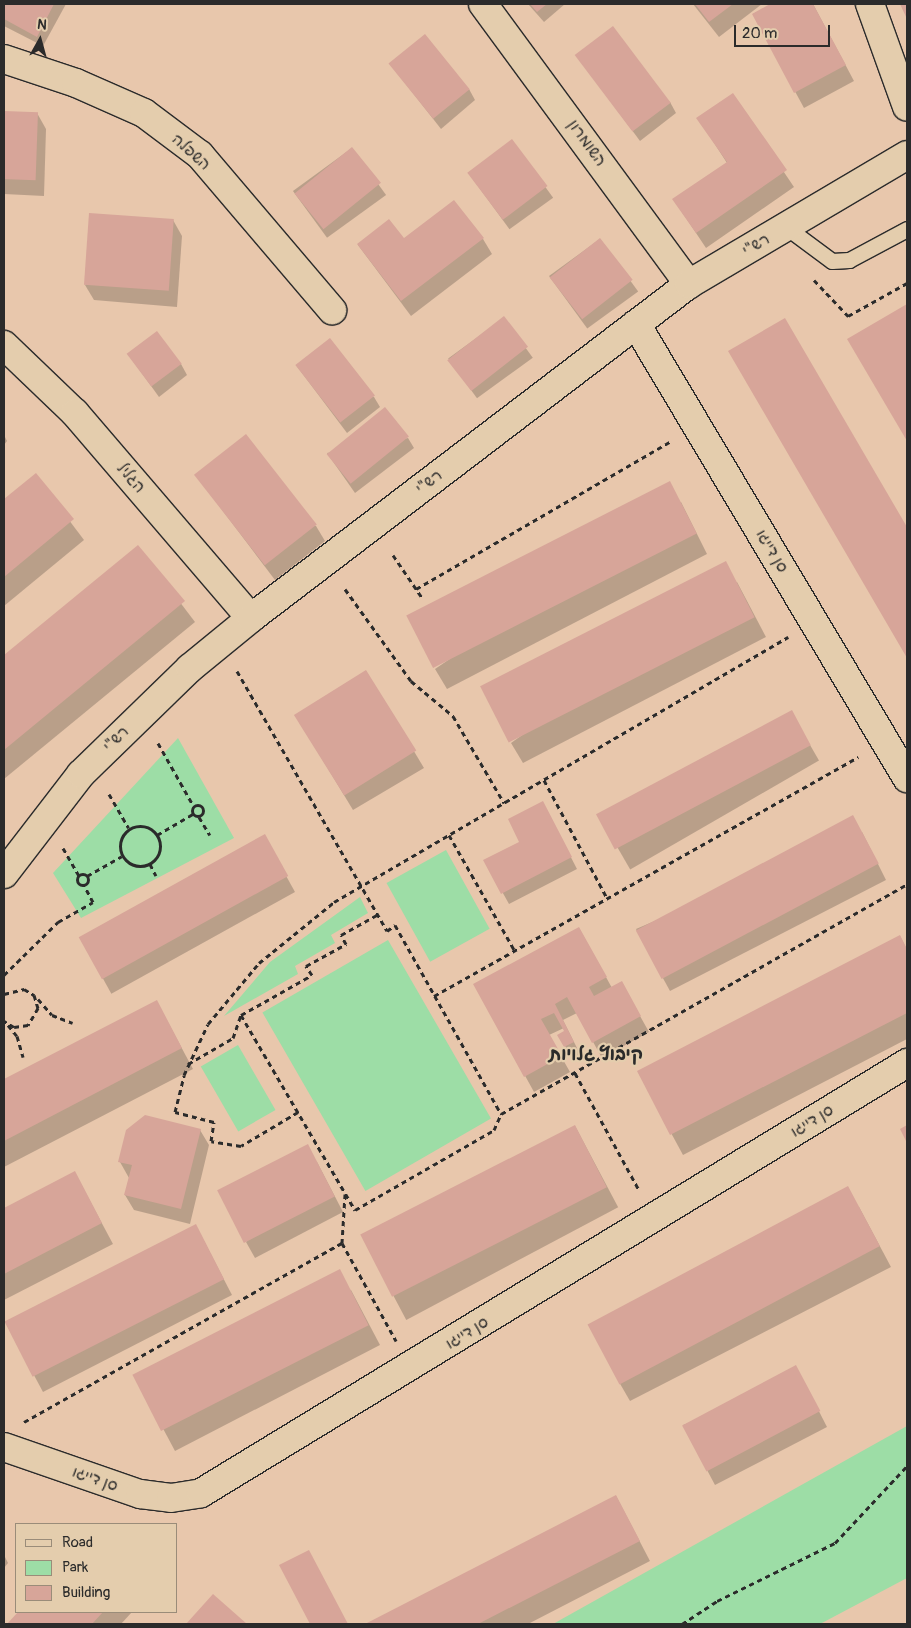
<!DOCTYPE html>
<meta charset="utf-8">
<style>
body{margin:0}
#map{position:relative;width:911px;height:1628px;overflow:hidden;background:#e8c7ac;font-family:Pangolin,"Playpen Sans Hebrew",sans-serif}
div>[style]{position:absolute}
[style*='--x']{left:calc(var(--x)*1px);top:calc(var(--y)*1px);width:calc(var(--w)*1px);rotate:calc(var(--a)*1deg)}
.green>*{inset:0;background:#9ddda6;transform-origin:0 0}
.shadow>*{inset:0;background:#0003;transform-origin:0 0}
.building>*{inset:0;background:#d7a599;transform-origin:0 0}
.path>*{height:3px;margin-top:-1.5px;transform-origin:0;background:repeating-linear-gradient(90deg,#2b2b2b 0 5px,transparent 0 9px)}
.path>.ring{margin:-1.5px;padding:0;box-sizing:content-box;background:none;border:3px solid #2b2b2b;border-radius:50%}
.roads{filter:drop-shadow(1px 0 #2b2b2b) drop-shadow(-1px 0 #2b2b2b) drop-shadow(0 1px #2b2b2b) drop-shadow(0 -1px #2b2b2b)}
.lane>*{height:15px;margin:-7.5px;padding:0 7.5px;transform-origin:7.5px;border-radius:7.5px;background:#e4cdad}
.street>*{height:28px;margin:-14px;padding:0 14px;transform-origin:14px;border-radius:14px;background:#e4cdad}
.secondary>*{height:28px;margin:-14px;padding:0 14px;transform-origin:14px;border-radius:14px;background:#e4cdad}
span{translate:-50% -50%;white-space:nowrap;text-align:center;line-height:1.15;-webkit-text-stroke:4.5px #e4cdad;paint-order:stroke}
.street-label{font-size:16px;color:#2b2b2b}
.neighbourhood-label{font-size:18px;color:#2b2b2b;font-weight:700}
.frame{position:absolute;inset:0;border:5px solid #2b2b2b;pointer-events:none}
.legend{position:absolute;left:15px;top:1523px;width:162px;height:90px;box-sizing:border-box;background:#e4cdad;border:1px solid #9a8c79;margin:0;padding:6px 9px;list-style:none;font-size:15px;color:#2b2b2b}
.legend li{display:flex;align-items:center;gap:10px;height:25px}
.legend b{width:25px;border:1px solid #9a8c79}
.north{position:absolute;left:15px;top:15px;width:50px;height:50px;-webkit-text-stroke:4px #e4cdad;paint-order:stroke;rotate:7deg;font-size:14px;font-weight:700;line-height:20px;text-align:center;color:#2b2b2b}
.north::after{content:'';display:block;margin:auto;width:18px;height:22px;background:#2b2b2b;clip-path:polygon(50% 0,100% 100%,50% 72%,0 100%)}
.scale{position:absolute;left:734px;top:25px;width:96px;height:22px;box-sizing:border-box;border:2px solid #2b2b2b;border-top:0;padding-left:6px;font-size:15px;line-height:18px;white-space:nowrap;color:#2b2b2b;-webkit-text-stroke:4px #e4cdad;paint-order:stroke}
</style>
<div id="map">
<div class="green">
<div style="clip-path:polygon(178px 738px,234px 838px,81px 918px,53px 873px)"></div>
<div style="left:446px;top:850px;width:90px;height:68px;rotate:61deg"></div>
<div style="clip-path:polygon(360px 897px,368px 913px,331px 935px,335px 943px,295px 966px,298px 974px,224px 1016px,270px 962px)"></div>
<div style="left:388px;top:940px;width:206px;height:145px;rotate:60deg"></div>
<div style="left:238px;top:1045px;width:75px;height:43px;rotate:60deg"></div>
<div style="clip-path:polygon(907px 1426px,907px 1578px,820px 1624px,553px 1624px)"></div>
</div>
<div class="shadow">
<div style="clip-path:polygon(4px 4px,66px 4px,43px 46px,4px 26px)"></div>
<div style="clip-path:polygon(528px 4px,565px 4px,544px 22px)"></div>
<div style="clip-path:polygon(693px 4px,762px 4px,719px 37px)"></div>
<div style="clip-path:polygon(773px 4px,813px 4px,854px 81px,804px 108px,753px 14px)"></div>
<div style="clip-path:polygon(577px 56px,670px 102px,676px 113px,640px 141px)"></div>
<div style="clip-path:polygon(391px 65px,469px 89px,475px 100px,441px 129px)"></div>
<div style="clip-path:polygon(732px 95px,794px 187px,706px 248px,674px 200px,727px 163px,698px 118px)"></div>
<div style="clip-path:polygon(4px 112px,37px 113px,46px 129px,44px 196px,4px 194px)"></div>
<div style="left:512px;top:141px;width:70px;height:54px;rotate:54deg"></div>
<div style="left:352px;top:148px;width:58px;height:73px;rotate:54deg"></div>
<div style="clip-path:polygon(173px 220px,182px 236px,177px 307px,94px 300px,85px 285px)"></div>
<div style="clip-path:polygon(483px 239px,492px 254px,411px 316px,358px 245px)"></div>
<div style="left:600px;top:239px;width:65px;height:63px;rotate:54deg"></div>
<div style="clip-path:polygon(907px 306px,907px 439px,849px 339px)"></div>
<div style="left:504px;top:318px;width:49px;height:69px;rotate:54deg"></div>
<div style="clip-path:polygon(784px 320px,907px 530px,907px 655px,730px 352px)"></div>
<div style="clip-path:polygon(128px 354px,181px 364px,187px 375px,159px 397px)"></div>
<div style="clip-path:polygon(296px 365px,374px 397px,380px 407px,347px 433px)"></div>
<div style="clip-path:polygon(4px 435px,7px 441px,4px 445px)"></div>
<div style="clip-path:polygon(408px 438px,414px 448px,355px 493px,327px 453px)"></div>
<div style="clip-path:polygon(195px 474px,316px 526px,325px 541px,275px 580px)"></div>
<div style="clip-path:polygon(35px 475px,84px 540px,4px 606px,4px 500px)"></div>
<div style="clip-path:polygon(681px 502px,707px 554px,447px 689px,435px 669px)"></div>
<div style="clip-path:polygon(138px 547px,195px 622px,4px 779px,4px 657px)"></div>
<div style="clip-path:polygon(737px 582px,766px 637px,523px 763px,511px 743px)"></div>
<div style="clip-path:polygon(366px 671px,424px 768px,353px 810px,304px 729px)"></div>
<div style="left:791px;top:712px;width:56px;height:218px;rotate:60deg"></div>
<div style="clip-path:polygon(548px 813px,577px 869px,509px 904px,485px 861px,521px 842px)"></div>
<div style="clip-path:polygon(862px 832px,886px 880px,670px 991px,636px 929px)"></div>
<div style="left:264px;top:836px;width:64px;height:210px;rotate:61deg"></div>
<div style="clip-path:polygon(579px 928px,612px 988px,621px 982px,649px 1032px,602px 1058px,577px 1013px,563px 1020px,582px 1058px,574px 1062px,559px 1035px,566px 1031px,564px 1028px,549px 1035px,570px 1072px,534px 1092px,475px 985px)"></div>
<div style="clip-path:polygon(900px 936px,907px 950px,907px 1039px,683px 1155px,638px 1072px)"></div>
<div style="clip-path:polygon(157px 1002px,193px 1069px,4px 1167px,4px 1081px)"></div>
<div style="left:575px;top:1126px;width:92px;height:240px;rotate:62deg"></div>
<div style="clip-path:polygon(200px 1130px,209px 1145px,190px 1224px,134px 1210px,125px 1195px,129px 1178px,120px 1162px)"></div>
<div style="clip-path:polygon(317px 1162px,343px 1212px,255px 1258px,246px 1242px)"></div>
<div style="clip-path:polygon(75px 1173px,113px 1244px,4px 1300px,4px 1209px)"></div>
<div style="clip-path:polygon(859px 1207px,891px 1267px,630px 1401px,619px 1382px)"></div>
<div style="clip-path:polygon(204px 1241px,232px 1295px,43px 1392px,6px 1323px)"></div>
<div style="clip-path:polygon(351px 1290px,380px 1345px,175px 1451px,135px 1376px)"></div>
<div style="clip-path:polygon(804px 1382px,827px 1427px,715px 1485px,683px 1425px)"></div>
<div style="clip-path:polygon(616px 1496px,650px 1561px,528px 1624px,368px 1624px)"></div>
<div style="clip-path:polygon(4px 1555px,8px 1563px,4px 1568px)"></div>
<div style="clip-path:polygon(213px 1596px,245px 1624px,188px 1624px)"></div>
<div style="clip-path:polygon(20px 1612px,132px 1612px,121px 1624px,9px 1624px)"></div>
</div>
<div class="building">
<div style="clip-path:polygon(4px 4px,54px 4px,37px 37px,4px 19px)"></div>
<div style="clip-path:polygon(530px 4px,547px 4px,537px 12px)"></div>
<div style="clip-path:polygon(695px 4px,733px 4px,709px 22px)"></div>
<div style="clip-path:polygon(770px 4px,813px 4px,846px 65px,794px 93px,752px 14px)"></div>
<div style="clip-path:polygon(900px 4px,907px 4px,907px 19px)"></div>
<div style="left:613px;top:26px;width:96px;height:48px;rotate:53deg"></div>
<div style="left:425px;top:34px;width:71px;height:47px;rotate:51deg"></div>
<div style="clip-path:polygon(733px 93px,787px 170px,696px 233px,672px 199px,727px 162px,696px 118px)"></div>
<div style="left:4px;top:111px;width:34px;height:68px;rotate:2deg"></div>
<div style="left:512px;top:139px;width:59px;height:56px;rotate:53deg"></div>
<div style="left:352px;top:147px;width:46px;height:74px;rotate:51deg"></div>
<div style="clip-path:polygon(454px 200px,484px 238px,401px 301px,357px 244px,389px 219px,404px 238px)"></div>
<div style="left:89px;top:213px;width:85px;height:72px;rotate:4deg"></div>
<div style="left:600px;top:238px;width:53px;height:64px;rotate:52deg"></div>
<div style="clip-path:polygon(907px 304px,907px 441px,847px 339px)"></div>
<div style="left:504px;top:316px;width:39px;height:72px;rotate:52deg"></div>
<div style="clip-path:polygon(785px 318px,907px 527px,907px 658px,728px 351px)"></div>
<div style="left:157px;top:331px;width:41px;height:38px;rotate:53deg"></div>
<div style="left:330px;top:338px;width:73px;height:44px;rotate:52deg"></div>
<div style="left:385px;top:407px;width:38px;height:75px;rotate:51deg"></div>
<div style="left:246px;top:434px;width:115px;height:66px;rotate:52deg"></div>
<div style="clip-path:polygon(36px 473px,74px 519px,4px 577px,4px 499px)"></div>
<div style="left:670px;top:481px;width:59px;height:296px;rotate:63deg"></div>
<div style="clip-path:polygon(138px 545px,185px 601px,4px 750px,4px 655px)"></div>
<div style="left:726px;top:561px;width:63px;height:276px;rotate:63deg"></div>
<div style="left:366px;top:670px;width:95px;height:85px;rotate:58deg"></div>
<div style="left:792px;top:710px;width:40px;height:222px;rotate:62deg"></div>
<div style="clip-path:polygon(543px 801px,572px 857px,501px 894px,483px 860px,519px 842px,508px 819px)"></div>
<div style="left:853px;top:815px;width:55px;height:246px;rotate:62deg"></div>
<div style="left:265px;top:834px;width:48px;height:213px;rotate:61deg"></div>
<div style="clip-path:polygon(579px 927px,607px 977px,589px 987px,594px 996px,622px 981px,641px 1016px,592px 1043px,567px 997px,555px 1004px,574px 1042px,564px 1047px,557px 1035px,564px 1031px,554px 1013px,541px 1019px,562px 1056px,524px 1077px,473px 984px)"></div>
<div style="clip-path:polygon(900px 935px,907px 949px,907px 1013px,670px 1135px,637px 1071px)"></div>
<div style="clip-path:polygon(157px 1000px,182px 1048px,4px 1141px,4px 1079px)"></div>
<div style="clip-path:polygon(145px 1115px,201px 1129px,181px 1209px,124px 1195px,132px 1165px,118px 1162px,126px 1130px)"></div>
<div style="left:575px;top:1125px;width:70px;height:241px;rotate:63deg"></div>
<div style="clip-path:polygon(907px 1125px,907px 1143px,900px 1129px)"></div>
<div style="left:308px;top:1144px;width:59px;height:102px;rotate:63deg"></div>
<div style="clip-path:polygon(75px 1171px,102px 1223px,4px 1274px,4px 1208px)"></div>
<div style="left:848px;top:1186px;width:68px;height:295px;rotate:62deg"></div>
<div style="left:196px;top:1224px;width:62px;height:215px;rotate:63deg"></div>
<div style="left:340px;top:1269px;width:63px;height:233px;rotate:63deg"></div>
<div style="left:796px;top:1365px;width:52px;height:129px;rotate:62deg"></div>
<div style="clip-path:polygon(616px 1495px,640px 1541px,478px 1624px,365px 1624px)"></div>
<div style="clip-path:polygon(309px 1550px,348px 1624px,310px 1624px,279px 1565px)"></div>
<div style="clip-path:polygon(213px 1594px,247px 1624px,186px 1624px)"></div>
<div style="clip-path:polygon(18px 1612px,103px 1612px,92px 1624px,7px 1624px)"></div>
</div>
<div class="path">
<div style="--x:814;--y:280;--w:50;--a:46.6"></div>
<div style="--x:848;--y:316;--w:68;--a:-29.2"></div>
<div style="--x:393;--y:555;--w:53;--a:55.7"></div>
<div style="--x:345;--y:589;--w:113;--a:54.3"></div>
<div style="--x:411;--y:681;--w:55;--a:39.8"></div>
<div style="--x:453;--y:716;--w:101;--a:59.6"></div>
<div style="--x:416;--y:589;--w:295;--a:-30.1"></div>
<div style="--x:237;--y:671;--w:300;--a:60"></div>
<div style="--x:387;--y:931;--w:10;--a:-37"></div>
<div style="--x:395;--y:925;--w:217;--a:60.7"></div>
<div style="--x:158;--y:743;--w:73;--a:60.6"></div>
<div style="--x:544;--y:780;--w:134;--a:61.9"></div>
<div style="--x:109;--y:794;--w:39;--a:60"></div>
<div class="ring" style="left:192.5px;top:805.5px;width:8px;height:8px"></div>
<div style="--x:199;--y:817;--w:21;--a:59"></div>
<div class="ring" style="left:120px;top:826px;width:37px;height:37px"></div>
<div style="--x:157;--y:835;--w:42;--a:-30.3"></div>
<div style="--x:449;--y:835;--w:133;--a:60.4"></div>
<div style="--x:63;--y:848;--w:32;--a:60"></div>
<div style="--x:150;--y:864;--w:13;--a:63"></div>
<div class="ring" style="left:77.5px;top:874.5px;width:8px;height:8px"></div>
<div style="--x:87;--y:876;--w:40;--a:-29.7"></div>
<div style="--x:4;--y:975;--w:76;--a:-44.5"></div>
<div style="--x:58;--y:922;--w:40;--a:-29.7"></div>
<div style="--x:93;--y:902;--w:19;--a:-118"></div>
<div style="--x:4;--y:994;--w:21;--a:-14"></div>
<div style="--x:24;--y:989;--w:12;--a:31"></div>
<div style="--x:34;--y:995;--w:14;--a:73"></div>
<div style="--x:38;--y:1008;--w:20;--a:120"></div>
<div style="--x:28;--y:1025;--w:14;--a:172"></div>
<div style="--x:14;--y:1027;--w:12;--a:-149"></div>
<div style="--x:434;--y:996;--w:487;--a:-29.4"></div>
<div style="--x:38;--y:999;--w:21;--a:49"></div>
<div style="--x:52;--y:1015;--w:22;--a:21"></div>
<div style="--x:241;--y:1015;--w:226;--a:59.7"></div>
<div style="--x:355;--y:1210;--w:160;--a:-29.9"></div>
<div style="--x:494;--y:1130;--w:17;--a:-66"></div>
<div style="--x:501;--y:1114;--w:467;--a:-29.5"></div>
<div style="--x:8;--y:1025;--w:14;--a:51"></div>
<div style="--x:17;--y:1036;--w:22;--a:74"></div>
<div style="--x:188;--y:1064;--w:52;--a:-30"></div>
<div style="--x:233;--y:1038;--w:24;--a:-71"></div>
<div style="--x:241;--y:1015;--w:81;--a:-29.4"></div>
<div style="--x:312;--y:975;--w:11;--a:-124"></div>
<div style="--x:306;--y:966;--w:46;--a:-28.8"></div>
<div style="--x:346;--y:944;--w:10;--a:-119"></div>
<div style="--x:341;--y:935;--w:41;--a:-29.1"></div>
<div style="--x:575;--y:1073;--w:133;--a:61.3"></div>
<div style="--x:298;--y:1112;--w:66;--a:149.2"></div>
<div style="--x:241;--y:1146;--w:30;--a:-171"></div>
<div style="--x:211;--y:1141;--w:19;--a:-81"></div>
<div style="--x:214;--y:1122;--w:40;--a:-165.6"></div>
<div style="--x:175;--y:1112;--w:38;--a:-76"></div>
<div style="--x:184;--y:1075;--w:56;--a:-64.8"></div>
<div style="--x:208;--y:1024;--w:80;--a:-50.1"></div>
<div style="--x:259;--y:963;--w:97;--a:-39.1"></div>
<div style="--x:334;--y:902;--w:526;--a:-30.27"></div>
<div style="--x:345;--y:1194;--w:49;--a:93.5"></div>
<div style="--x:342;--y:1243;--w:112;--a:61.1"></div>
<div style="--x:24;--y:1422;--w:365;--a:-29.4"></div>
<div style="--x:682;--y:1624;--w:42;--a:-33.3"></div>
<div style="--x:717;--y:1601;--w:131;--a:-26.2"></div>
<div style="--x:835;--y:1543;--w:105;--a:-46.9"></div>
</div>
<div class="roads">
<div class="lane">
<div style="--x:786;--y:227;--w:57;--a:36.5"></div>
<div style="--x:832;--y:261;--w:17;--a:-3"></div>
<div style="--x:849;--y:260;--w:66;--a:-28.1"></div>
</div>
<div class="street">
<div style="--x:483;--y:4;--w:348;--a:53.7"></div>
<div style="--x:870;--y:4;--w:109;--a:70.2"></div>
<div style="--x:4;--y:59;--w:76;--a:18.4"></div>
<div style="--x:76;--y:83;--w:74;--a:23.8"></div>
<div style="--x:144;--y:113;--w:70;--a:36.9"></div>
<div style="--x:200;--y:155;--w:204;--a:49.6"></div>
<div style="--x:636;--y:324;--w:529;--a:59.17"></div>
<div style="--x:4;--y:345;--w:98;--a:43.8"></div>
<div style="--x:75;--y:413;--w:270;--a:49.4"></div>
<div style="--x:4;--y:1447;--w:144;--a:19.1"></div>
<div style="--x:140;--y:1494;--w:31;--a:7"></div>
<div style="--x:171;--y:1498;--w:30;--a:-9"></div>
<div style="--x:201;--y:1493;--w:827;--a:-31.34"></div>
</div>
<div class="secondary">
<div style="--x:4;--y:874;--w:126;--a:-52.4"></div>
<div style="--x:81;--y:774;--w:152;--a:-44.2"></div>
<div style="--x:190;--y:668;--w:79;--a:-39.3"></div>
<div style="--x:251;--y:618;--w:551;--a:-37.33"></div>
<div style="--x:689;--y:284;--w:253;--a:-30.6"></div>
</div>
</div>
<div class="street-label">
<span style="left:587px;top:143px;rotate:54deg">השומרון</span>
<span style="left:191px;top:152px;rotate:42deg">השפלה</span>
<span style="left:756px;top:245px;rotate:-30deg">רש"י</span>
<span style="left:131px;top:478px;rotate:49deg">הגליל</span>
<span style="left:429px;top:482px;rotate:-37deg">רש"י</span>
<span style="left:772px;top:551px;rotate:59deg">סן דייגו</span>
<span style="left:116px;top:739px;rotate:-44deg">רש"י</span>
<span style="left:812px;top:1121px;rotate:-32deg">סן דייגו</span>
<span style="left:467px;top:1333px;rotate:-32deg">סן דייגו</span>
<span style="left:95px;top:1479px;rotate:19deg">סן דייגו</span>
</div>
<div class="neighbourhood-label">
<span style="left:596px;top:1055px">קיבוץ גלויות</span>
</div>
<div class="frame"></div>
<ul class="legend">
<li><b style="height:6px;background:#e4cdad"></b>Road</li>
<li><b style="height:14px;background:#9ddda6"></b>Park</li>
<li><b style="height:14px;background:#d7a599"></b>Building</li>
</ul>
<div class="north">N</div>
<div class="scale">20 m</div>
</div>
